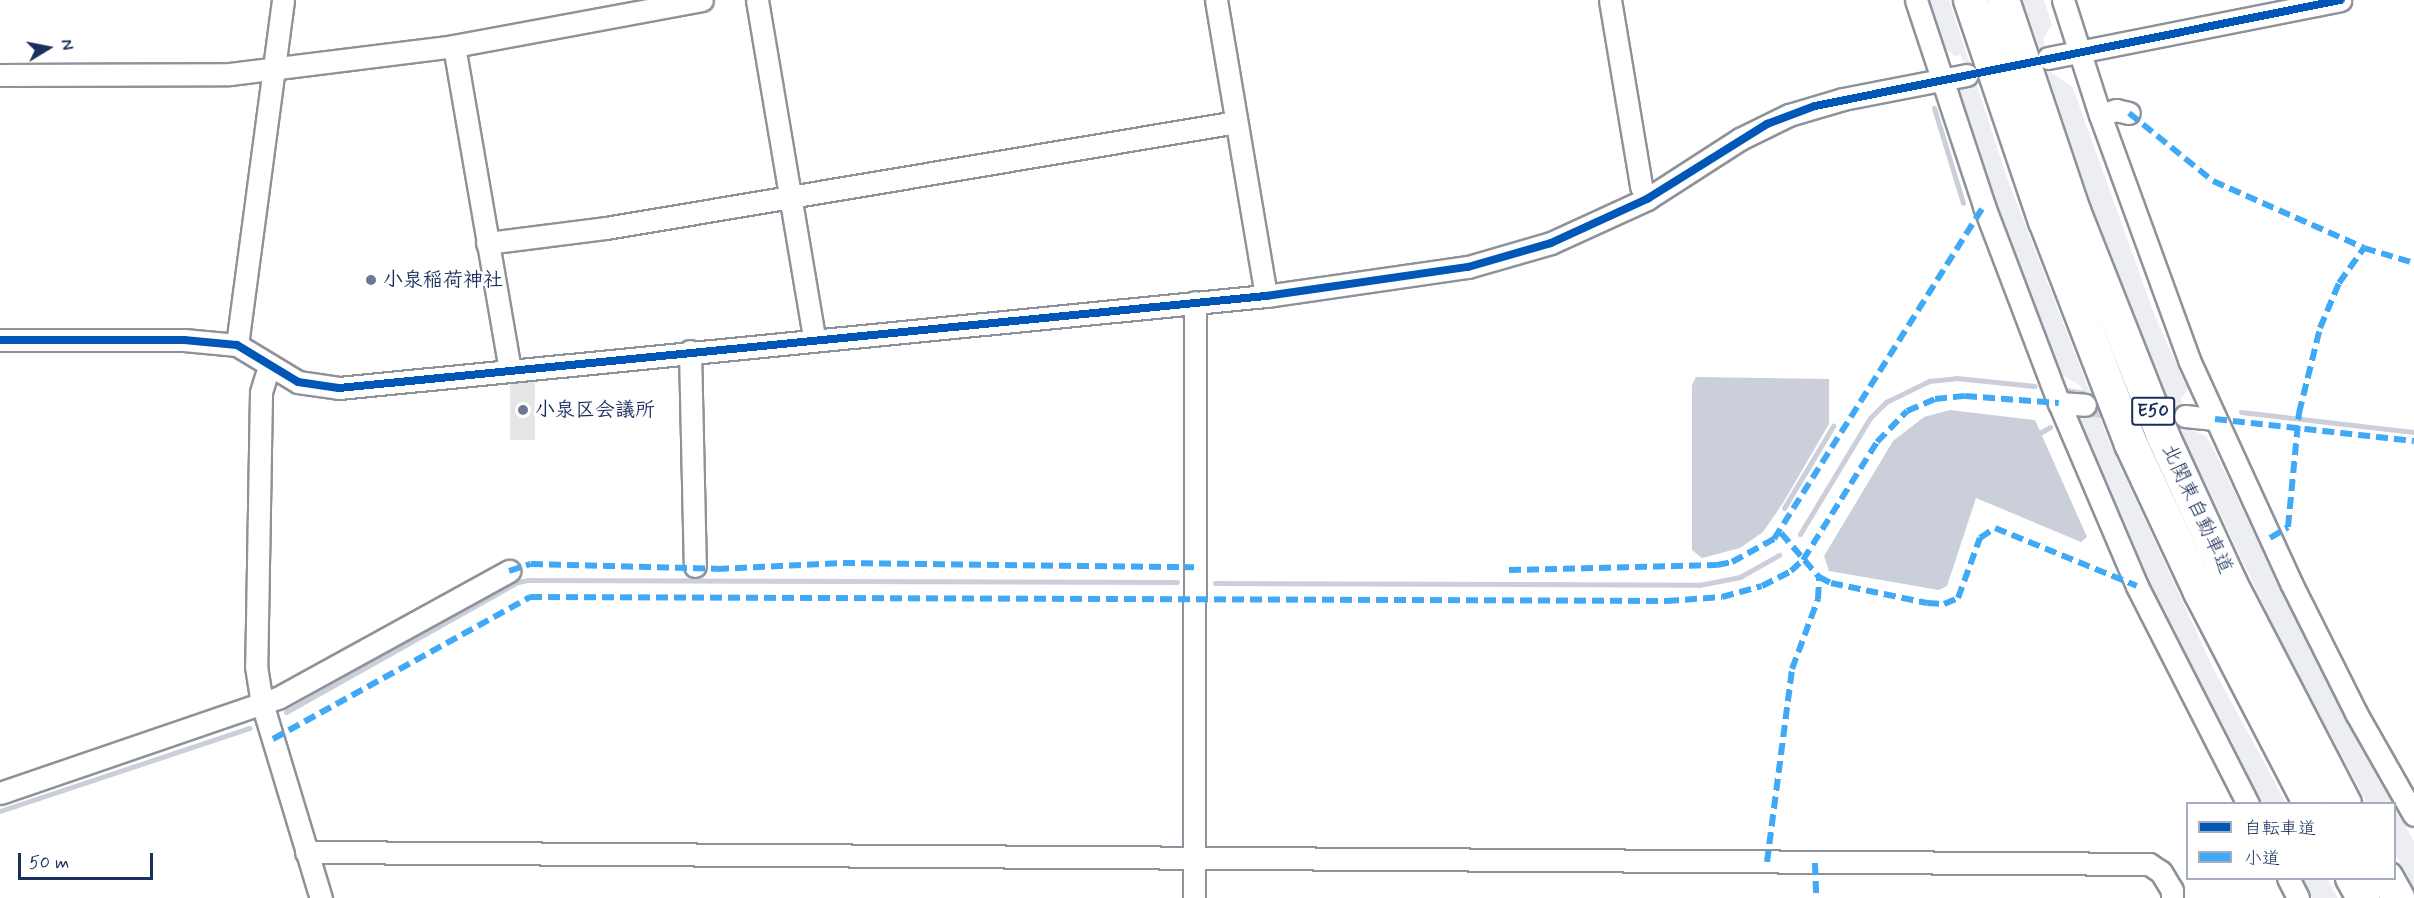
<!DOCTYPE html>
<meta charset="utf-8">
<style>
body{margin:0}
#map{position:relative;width:2414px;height:898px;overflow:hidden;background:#fff;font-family:Mynerve,"Klee One",sans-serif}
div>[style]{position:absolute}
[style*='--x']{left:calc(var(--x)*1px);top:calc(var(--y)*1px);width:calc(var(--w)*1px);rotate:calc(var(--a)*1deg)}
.green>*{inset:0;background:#edeef2}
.water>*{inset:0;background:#cbcfda}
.stream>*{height:5px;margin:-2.5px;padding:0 2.5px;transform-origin:2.5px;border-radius:2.5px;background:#cbcfda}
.building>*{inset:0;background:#e5e6e8;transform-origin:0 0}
.minor-tunnel>*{height:21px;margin-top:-10.5px;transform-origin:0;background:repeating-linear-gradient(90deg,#d1d5df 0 21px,transparent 0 31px)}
.roads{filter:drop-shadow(2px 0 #8e929a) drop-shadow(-2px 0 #8e929a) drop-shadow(0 2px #8e929a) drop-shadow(0 -2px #8e929a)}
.minor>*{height:21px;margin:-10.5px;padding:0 10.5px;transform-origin:10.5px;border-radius:10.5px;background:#fff}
.highway>*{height:32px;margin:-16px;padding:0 16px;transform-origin:16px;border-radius:16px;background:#fff}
.quiet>*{height:6px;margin-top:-3px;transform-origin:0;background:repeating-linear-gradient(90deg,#3fa9f5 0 12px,transparent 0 18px)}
.cycleway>*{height:8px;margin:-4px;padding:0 4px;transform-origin:4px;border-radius:4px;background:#0057b8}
.dots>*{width:16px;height:16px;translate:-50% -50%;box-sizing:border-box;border:3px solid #fff;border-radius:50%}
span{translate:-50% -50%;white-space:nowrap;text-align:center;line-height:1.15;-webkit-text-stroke:5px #fff;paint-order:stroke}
.shield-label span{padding:2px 4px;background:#fff;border:2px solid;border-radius:4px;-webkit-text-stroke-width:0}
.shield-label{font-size:18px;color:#1b2f5e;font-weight:700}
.poi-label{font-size:20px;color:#1b2f5e;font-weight:700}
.left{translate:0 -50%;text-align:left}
.street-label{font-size:20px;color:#1b2f5e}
.legend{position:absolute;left:2186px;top:802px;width:210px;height:78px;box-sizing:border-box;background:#fff;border:2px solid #a4acbf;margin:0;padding:8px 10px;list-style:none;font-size:18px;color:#1b2f5e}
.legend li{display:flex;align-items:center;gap:12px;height:30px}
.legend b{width:30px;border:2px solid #a4acbf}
.north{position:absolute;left:18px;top:18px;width:60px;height:60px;-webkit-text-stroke:4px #fff;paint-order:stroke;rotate:80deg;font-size:16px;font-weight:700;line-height:24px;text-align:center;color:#1b2f5e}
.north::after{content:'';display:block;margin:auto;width:21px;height:27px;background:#1b2f5e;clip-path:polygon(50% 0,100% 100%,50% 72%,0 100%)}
.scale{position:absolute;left:18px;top:853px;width:135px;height:27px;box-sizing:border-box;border:3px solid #1b2f5e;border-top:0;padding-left:8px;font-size:18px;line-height:21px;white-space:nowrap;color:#1b2f5e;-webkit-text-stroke:4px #fff;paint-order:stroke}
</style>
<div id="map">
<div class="green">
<div style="clip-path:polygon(1925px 0,1949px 0,2007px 178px,2110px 444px,2214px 670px,2286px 803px,2258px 803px,2160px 613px,2076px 425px,2078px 417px,2085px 414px,2081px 386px,2055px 371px,1954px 100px,1959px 90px,1971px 87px,1961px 55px,1955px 56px,1938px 43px)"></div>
<div style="clip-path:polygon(2023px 0,2044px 0,2052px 25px,2043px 38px,2051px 72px,2073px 88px,2154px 314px,2188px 390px,2181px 398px,2187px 428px,2206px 436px,2211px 444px,2312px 653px,2393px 803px,2367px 803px,2280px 640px,2185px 440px,2094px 212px)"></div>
<div style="clip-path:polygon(2394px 806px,2414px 841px,2414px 888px,2395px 853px)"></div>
<div style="clip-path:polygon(2301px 879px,2327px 879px,2338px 898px,2312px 898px)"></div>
</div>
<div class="water">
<div style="clip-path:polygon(1696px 377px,1829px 379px,1829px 424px,1783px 503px,1763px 532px,1740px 548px,1702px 558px,1692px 550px,1692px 385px)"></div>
<div style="clip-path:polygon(1950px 410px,2035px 420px,2087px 537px,2081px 542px,1976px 498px,1947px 586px,1939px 590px,1829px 571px,1824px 556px,1893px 441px,1924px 417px)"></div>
</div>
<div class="stream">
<div style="--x:1934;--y:108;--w:99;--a:73"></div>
<div style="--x:2065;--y:390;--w:18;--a:9"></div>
<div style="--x:2241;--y:412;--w:174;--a:6.6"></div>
<div style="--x:2038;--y:434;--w:14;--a:-30"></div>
<div style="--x:1784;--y:508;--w:96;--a:-59.1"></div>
<div style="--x:1800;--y:534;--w:135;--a:-58.9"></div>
<div style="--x:1870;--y:418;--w:23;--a:-45"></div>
<div style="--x:1886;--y:402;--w:48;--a:-26"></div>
<div style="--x:1929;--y:381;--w:27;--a:-6"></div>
<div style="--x:1956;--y:378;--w:79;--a:5.8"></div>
<div style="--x:1215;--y:583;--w:484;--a:0.2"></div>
<div style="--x:1699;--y:585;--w:42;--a:-11"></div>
<div style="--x:1740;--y:577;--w:45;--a:-29.4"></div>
<div style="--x:286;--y:712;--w:266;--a:-29.3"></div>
<div style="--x:518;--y:582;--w:10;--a:-11"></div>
<div style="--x:528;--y:580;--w:649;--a:0.18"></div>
<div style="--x:0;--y:811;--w:263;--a:-18.4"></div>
</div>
<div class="building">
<div style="left:510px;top:381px;width:25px;height:59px"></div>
</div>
<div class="minor-tunnel">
<div style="--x:2085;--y:405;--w:101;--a:6.3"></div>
</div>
<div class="roads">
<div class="minor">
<div style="--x:757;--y:0;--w:343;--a:80.4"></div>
<div style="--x:1216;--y:0;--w:300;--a:80.4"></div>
<div style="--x:1610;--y:0;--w:189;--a:80.5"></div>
<div style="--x:1641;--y:186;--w:14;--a:65"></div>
<div style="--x:1916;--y:0;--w:217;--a:71.7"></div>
<div style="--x:1984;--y:206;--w:211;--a:69.2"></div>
<div style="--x:2059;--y:403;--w:199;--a:66.9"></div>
<div style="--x:2137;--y:586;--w:245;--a:63"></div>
<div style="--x:2063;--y:0;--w:121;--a:72.2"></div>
<div style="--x:2100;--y:115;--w:261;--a:70"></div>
<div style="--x:2189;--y:360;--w:247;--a:65.4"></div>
<div style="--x:2292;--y:585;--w:143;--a:63.4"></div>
<div style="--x:2356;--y:713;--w:117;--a:60.4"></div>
<div style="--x:454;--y:46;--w:328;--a:80.2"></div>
<div style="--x:2048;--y:58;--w:298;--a:-11.2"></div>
<div style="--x:0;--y:75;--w:230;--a:-0.2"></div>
<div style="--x:230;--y:74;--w:226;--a:-7.1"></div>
<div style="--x:454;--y:46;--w:252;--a:-10.5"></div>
<div style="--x:2100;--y:115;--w:17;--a:-17"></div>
<div style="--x:2116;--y:110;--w:13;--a:13"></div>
<div style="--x:487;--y:243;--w:120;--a:-7.2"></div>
<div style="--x:606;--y:228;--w:639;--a:-9.55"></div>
<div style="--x:0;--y:340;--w:184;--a:0"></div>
<div style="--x:184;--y:340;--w:53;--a:5.4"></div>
<div style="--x:237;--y:345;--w:71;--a:31.2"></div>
<div style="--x:298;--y:382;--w:41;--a:8.3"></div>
<div style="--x:339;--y:388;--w:932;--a:-5.67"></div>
<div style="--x:1266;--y:296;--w:204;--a:-8.2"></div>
<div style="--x:1468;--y:267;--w:86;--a:-16.1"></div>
<div style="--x:1551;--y:243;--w:106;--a:-24.6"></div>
<div style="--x:1647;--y:199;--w:111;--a:-32.8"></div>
<div style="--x:1740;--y:139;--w:55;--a:-26.1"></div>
<div style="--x:1789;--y:115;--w:56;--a:-16.5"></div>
<div style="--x:1843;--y:99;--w:126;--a:-11"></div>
<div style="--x:237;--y:345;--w:348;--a:-82.4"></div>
<div style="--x:690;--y:351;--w:215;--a:88.7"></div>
<div style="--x:269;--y:366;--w:28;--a:107"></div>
<div style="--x:261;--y:393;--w:273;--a:91"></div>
<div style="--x:256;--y:666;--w:37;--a:81"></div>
<div style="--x:262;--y:703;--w:204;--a:73.2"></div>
<div style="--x:2059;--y:403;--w:26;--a:4"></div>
<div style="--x:2185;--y:416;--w:30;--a:6"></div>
<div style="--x:0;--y:793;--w:294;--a:-18.9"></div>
<div style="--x:278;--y:698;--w:264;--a:-28.8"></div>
<div style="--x:306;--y:852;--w:1843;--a:0.37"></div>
<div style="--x:2149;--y:864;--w:14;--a:34"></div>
<div style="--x:2161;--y:872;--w:21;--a:59"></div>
<div style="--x:2172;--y:890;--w:8;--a:90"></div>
<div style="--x:2288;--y:878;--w:22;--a:63"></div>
<div style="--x:1194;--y:898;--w:596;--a:-89.9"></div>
</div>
<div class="highway">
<div style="--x:1970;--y:0;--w:233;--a:71.3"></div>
<div style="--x:2045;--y:221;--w:239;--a:68.9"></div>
<div style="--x:2131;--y:444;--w:163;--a:65"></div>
<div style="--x:2200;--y:592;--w:239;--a:62.6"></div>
<div style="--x:2003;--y:0;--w:223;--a:71.4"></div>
<div style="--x:2074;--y:211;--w:242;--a:68.4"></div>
<div style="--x:2163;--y:436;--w:161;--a:65.3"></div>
<div style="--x:2230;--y:582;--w:250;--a:62.6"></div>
<div style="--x:2352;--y:878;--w:23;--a:61"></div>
<div style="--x:2387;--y:878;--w:23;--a:61"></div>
</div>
</div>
<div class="quiet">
<div style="--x:2129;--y:113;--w:108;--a:39"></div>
<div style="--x:2213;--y:181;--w:165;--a:23.9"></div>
<div style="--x:2364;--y:248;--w:52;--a:16.7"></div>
<div style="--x:2215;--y:419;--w:200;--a:6.3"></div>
<div style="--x:1781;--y:533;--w:58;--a:49.2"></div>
<div style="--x:1819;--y:577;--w:13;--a:27"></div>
<div style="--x:1831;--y:583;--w:98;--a:11.8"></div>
<div style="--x:1927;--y:603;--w:17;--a:3"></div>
<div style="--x:1944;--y:604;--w:15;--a:-23"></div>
<div style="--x:1958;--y:598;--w:64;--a:-69.9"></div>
<div style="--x:1980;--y:538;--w:18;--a:-34"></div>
<div style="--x:1995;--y:528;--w:153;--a:22.2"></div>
<div style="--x:2270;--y:538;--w:21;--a:-31"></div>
<div style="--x:2288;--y:527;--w:115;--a:-84.5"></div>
<div style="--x:2299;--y:413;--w:88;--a:-76.1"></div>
<div style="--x:2320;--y:328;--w:49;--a:-67.1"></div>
<div style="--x:2339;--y:283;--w:43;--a:-54.5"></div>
<div style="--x:1509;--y:570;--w:208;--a:-1.4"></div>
<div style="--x:1717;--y:565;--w:15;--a:-11"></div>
<div style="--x:1732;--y:562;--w:48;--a:-28.7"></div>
<div style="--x:1774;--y:539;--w:394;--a:-57.8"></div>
<div style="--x:509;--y:571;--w:23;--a:-18"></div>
<div style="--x:531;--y:564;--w:186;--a:1.5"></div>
<div style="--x:717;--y:569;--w:126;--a:-2.7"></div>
<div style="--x:843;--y:563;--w:351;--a:0.7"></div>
<div style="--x:273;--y:739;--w:294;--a:-28.9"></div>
<div style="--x:530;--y:597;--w:1137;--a:0.2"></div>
<div style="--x:1667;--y:601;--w:55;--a:-4.2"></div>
<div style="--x:1722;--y:597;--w:41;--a:-15.4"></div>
<div style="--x:1762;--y:586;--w:33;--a:-27"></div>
<div style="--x:1791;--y:571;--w:16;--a:-43"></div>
<div style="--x:1803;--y:560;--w:139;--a:-57.9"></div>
<div style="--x:1877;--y:442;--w:43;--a:-45.9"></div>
<div style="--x:1907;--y:411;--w:30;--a:-23"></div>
<div style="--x:1935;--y:399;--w:30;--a:-6"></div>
<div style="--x:1965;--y:396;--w:94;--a:4.3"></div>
<div style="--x:1767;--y:862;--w:195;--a:-82.6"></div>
<div style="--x:1792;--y:669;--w:75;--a:-69.6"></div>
<div style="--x:1818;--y:599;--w:22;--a:-87"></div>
<div style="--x:1815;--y:863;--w:35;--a:88"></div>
</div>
<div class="cycleway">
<div style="--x:0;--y:340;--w:184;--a:0"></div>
<div style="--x:184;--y:340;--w:53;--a:5.4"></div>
<div style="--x:237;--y:345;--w:71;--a:31.2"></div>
<div style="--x:298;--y:382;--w:41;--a:8.3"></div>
<div style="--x:339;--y:388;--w:932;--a:-5.67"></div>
<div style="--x:1266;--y:296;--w:204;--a:-8.2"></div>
<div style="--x:1468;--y:267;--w:86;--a:-16.1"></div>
<div style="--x:1551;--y:243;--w:106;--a:-24.6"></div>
<div style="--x:1647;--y:199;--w:142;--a:-32"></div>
<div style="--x:1767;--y:124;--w:51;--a:-20.6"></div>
<div style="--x:1815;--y:106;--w:536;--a:-11.41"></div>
</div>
<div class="dots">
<div style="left:371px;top:280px;background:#6b7896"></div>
<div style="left:523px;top:410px;background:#6b7896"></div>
</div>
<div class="shield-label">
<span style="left:2153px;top:411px">E50</span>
</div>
<div class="poi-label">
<span class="left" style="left:383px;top:280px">小泉稲荷神社</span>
<span class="left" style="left:535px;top:410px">小泉区会議所</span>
</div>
<div class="street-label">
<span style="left:2197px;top:509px;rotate:65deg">北関東自動車道</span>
</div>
<ul class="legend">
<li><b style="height:8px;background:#0057b8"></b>自転車道</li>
<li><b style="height:8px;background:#3fa9f5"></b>小道</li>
</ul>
<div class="north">N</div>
<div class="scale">50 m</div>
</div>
